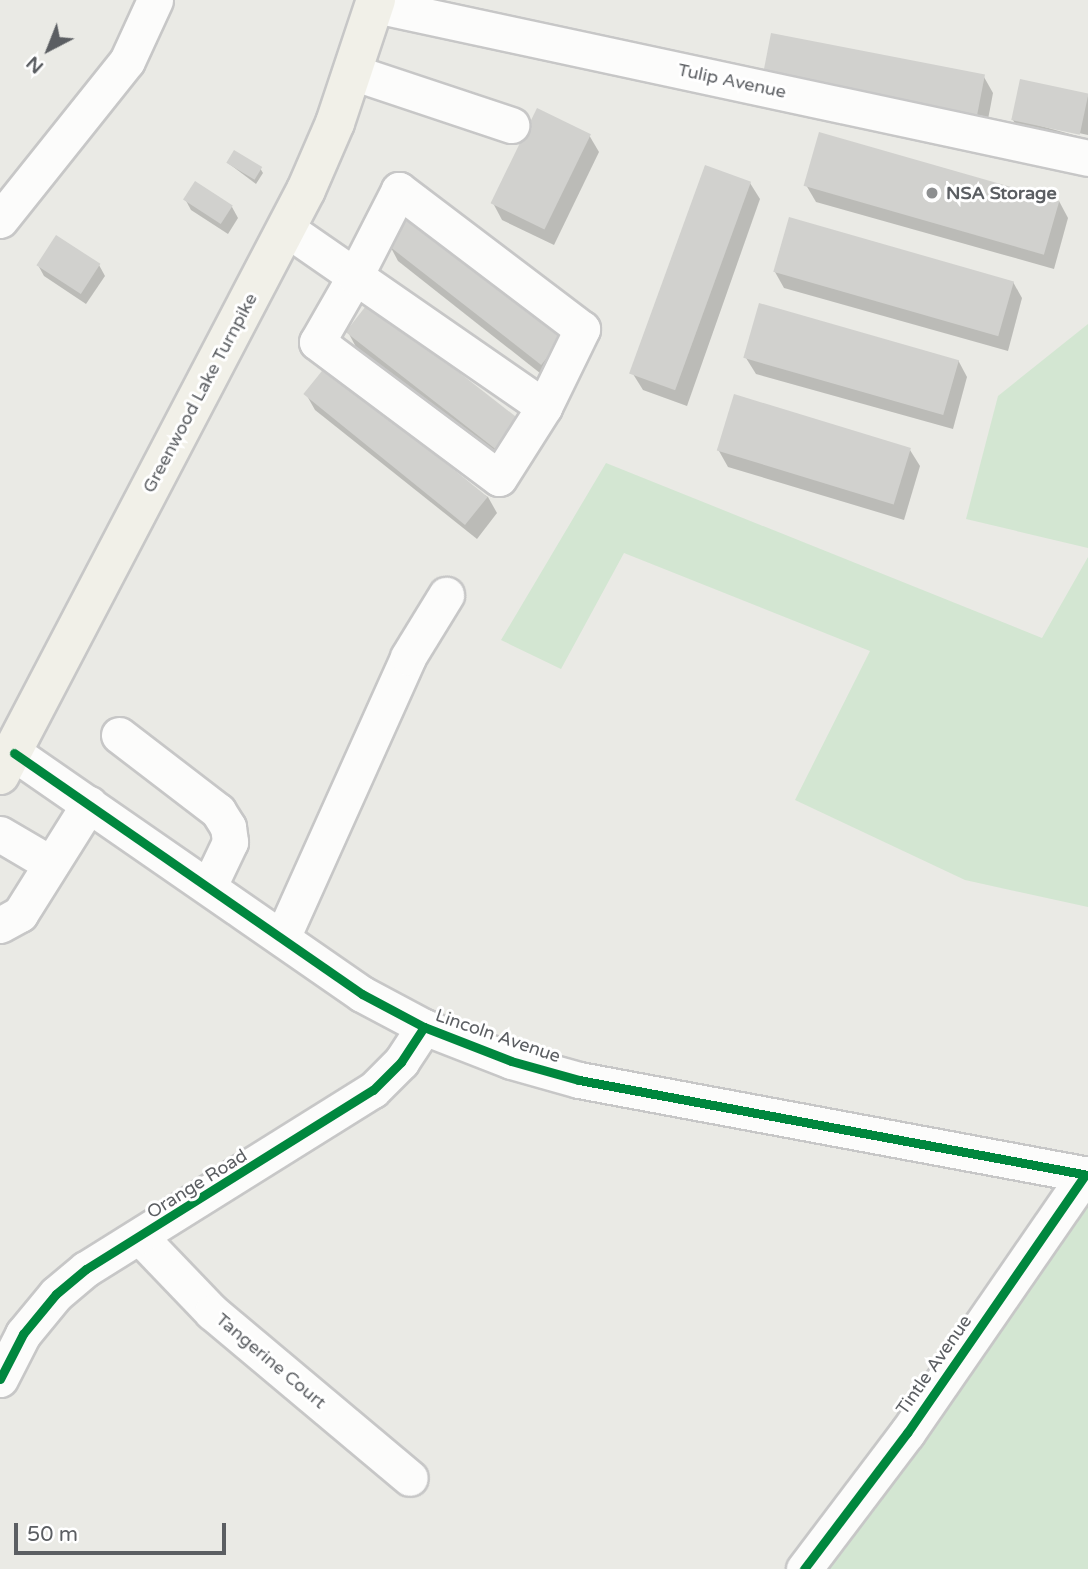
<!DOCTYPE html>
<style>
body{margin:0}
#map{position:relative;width:1088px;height:1569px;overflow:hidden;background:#eaeae5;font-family:"Varela Round",sans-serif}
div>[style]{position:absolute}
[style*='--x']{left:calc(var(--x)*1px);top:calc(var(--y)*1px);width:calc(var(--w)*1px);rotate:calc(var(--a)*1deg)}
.green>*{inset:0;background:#d3e6d2}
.shadow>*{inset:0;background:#0003}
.building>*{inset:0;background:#d1d1ce;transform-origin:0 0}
.roads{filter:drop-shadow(2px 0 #c7c7c7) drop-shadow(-2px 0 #c7c7c7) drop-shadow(0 2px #c7c7c7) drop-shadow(0 -2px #c7c7c7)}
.minor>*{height:35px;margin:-17.5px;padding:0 17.5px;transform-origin:17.5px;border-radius:17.5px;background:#fcfcfb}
.major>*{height:38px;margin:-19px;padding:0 19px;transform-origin:19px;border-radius:19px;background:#f1f0e8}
.cycleway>*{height:9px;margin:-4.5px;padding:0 4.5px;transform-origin:4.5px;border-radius:4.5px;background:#00873e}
.dots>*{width:19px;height:19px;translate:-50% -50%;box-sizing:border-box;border:4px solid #fff;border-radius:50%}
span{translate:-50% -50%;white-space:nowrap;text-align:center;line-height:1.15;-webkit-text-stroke:6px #fff;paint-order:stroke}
.street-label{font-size:18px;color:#5b5e62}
.poi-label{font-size:18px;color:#5b5e62;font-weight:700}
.left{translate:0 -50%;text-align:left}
.north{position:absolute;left:14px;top:14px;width:70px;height:70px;-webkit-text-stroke:5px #fff;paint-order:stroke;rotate:222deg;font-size:19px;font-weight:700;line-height:28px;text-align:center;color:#5b5e62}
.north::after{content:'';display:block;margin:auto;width:24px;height:32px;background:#5b5e62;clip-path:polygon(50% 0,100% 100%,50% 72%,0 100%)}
.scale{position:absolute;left:14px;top:1523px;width:212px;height:32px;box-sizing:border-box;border:4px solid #5b5e62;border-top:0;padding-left:9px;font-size:21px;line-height:24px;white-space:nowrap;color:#5b5e62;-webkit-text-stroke:5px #fff;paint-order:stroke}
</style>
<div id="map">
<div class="green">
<div style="clip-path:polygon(1088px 324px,1088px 548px,966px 519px,998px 396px)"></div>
<div style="clip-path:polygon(606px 463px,1042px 638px,1088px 557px,1088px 907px,965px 880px,795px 800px,870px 651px,624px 553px,561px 669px,501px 640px)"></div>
<div style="clip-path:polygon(1088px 1179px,1088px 1569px,790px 1569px)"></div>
</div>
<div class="shadow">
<div style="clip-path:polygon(984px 77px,993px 93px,986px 130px,775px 90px)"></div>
<div style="clip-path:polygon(1088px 96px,1088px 135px,1023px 121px,1088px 139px,1088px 151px,1022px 136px,1013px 120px)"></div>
<div style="clip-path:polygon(589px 135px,599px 152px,554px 245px,502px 220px,493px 203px)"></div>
<div style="clip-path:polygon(228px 163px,260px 168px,263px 173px,256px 184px)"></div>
<div style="clip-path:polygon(750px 183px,760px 199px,687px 406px,643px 390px,633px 374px)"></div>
<div style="clip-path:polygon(806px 185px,1059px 201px,1068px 218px,1054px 269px,816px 202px)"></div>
<div style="clip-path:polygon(185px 199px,232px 207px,238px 218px,228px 234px,191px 210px)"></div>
<div style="clip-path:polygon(389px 244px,565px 335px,550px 381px,398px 261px)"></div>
<div style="clip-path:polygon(38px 265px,99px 265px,105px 276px,86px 304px,44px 276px)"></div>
<div style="clip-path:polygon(775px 272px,1013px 282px,1022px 298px,1008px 351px,784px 288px)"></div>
<div style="clip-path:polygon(348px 332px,521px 423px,509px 467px,357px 349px)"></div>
<div style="clip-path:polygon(746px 358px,958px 360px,967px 377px,953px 429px,756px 374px)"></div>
<div style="clip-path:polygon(306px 394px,488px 497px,497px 513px,477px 539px,315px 410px)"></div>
<div style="clip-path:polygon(910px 450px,920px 466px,904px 520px,728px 467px,719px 451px)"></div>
</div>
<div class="building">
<div style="left:771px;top:33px;width:218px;height:41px;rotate:11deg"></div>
<div style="left:1020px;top:79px;width:70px;height:42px;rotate:12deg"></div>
<div style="left:537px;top:108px;width:60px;height:106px;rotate:26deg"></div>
<div style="left:819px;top:132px;width:250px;height:56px;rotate:16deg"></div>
<div style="left:234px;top:150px;width:33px;height:15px;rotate:31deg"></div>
<div style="left:705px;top:165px;width:49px;height:222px;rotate:20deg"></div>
<div style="left:195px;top:181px;width:45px;height:22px;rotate:33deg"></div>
<div style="left:412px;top:212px;width:196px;height:41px;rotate:38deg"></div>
<div style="left:789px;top:217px;width:234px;height:57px;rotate:16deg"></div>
<div style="left:56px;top:235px;width:53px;height:36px;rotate:33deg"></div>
<div style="left:369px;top:302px;width:195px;height:38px;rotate:38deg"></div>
<div style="left:759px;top:303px;width:208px;height:57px;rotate:16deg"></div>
<div style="left:326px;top:366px;width:208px;height:36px;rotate:39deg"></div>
<div style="left:734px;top:394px;width:185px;height:59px;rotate:17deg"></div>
</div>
<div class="roads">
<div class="minor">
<div style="--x:375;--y:5;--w:729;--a:12.11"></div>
<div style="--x:352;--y:72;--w:168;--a:18.4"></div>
<div style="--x:0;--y:220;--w:203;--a:-51.4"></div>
<div style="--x:127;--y:61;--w:67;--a:-65.3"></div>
<div style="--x:287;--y:229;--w:83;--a:34.7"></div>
<div style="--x:355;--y:276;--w:76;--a:119.9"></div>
<div style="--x:317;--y:342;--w:227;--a:36.8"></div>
<div style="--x:499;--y:478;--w:84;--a:-57.6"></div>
<div style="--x:544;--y:407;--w:87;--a:-64"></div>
<div style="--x:582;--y:329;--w:230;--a:-142.8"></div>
<div style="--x:399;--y:190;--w:97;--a:117.1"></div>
<div style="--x:355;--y:276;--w:230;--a:34.7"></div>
<div style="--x:119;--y:735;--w:125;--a:37.5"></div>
<div style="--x:218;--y:811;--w:19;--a:58"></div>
<div style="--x:228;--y:827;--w:15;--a:82"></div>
<div style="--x:230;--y:842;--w:49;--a:115.5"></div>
<div style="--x:14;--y:753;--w:423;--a:34.7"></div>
<div style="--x:362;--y:994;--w:70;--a:28"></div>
<div style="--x:424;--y:1027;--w:93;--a:21.3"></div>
<div style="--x:511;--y:1061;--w:71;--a:15.6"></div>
<div style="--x:579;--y:1080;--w:518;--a:10.57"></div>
<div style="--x:0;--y:834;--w:59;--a:30.5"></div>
<div style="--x:0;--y:925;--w:23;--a:-29"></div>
<div style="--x:20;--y:914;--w:130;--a:-57.9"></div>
<div style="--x:282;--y:938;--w:308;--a:-65.8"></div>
<div style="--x:408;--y:657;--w:73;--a:-58.5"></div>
<div style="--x:140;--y:1237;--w:104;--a:46.2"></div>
<div style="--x:212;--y:1312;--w:258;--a:40"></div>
<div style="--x:0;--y:1379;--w:51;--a:-62.9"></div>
<div style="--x:23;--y:1334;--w:52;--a:-50.5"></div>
<div style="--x:56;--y:1294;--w:39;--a:-40"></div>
<div style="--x:86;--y:1269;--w:338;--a:-32"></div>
<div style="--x:373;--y:1090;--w:40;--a:-45"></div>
<div style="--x:401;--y:1062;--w:42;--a:-56.7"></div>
<div style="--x:804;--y:1569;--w:171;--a:-52.9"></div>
<div style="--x:907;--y:1433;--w:313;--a:-55.4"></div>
</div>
<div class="major">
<div style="--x:0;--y:775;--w:660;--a:-62.39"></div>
<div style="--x:306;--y:190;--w:73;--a:-66.6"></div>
<div style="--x:335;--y:123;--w:130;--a:-71.6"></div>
</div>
</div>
<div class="cycleway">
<div style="--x:14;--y:753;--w:423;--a:34.7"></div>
<div style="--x:362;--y:994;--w:70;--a:28"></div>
<div style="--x:424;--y:1027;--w:93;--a:21.3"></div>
<div style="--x:511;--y:1061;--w:71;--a:15.6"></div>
<div style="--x:579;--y:1080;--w:518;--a:10.57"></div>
<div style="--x:0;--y:1379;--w:51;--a:-62.9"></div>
<div style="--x:23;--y:1334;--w:52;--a:-50.5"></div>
<div style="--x:56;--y:1294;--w:39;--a:-40"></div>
<div style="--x:86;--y:1269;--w:338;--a:-32"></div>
<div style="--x:373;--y:1090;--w:40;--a:-45"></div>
<div style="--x:401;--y:1062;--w:42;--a:-56.7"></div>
<div style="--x:804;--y:1569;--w:171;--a:-52.9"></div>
<div style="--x:907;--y:1433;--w:313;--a:-55.4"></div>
</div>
<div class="dots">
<div style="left:932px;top:193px;background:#8d8f90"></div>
</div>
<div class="street-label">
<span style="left:732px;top:81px;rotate:12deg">Tulip Avenue</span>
<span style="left:200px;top:393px;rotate:-62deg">Greenwood Lake Turnpike</span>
<span style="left:498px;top:1036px;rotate:19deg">Lincoln Avenue</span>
<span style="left:197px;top:1184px;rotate:-32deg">Orange Road</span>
<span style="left:271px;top:1361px;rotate:40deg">Tangerine Court</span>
<span style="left:934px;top:1365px;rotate:-55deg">Tintle Avenue</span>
</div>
<div class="poi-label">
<span class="left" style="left:946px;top:193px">NSA Storage</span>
</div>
<div class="north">N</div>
<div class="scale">50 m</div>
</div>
